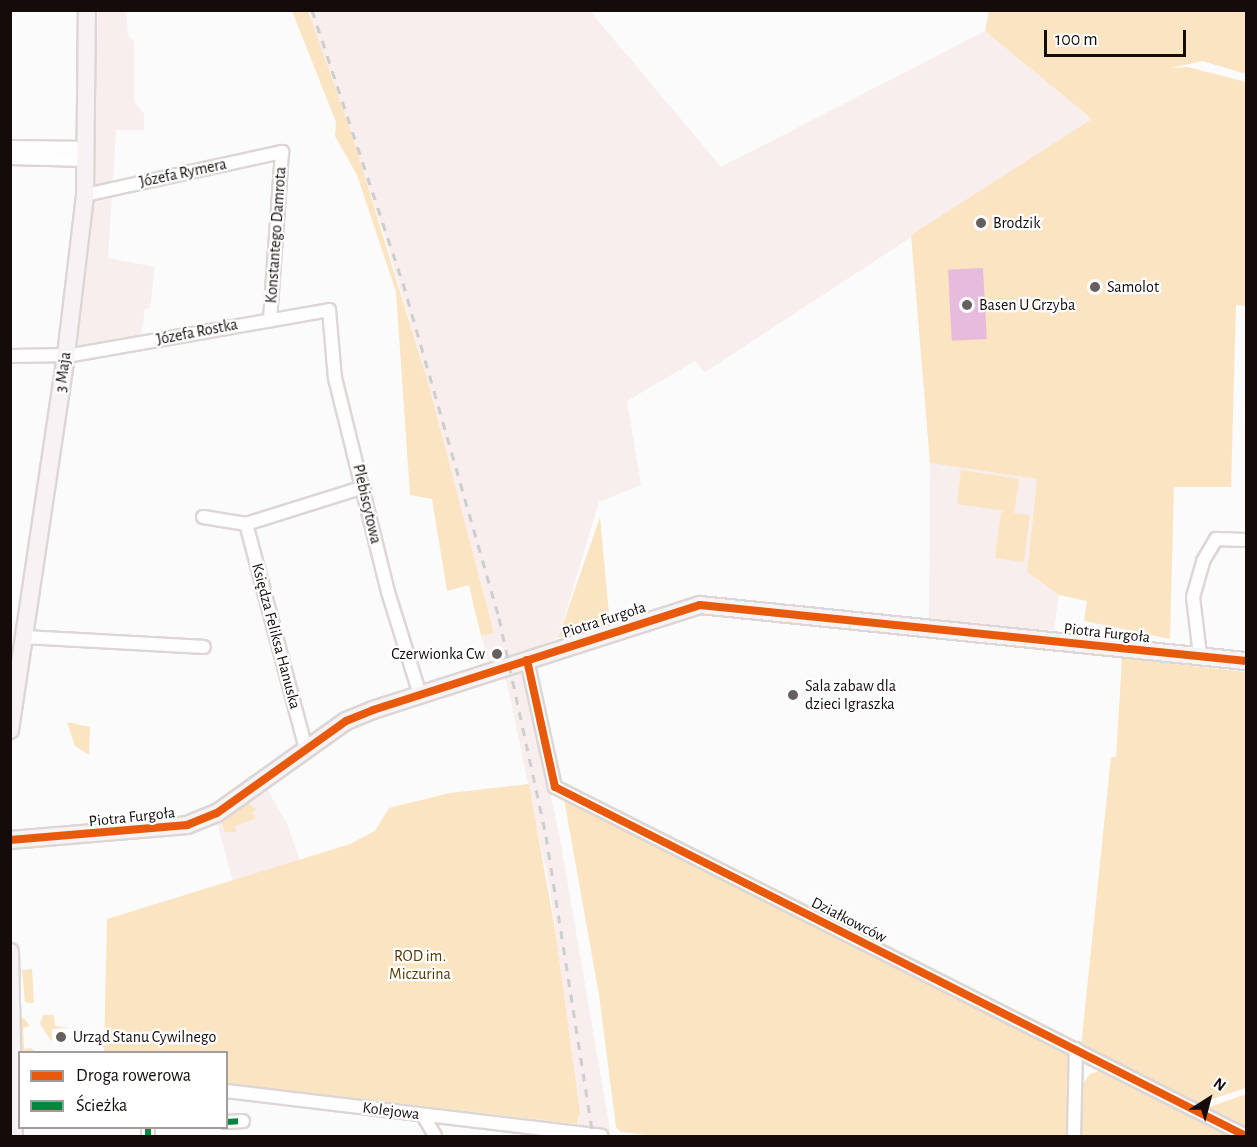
<!DOCTYPE html>
<meta charset="utf-8">
<style>
body{margin:0}
#map{position:relative;width:1257px;height:1147px;overflow:hidden;background:#fbfbfb;font-family:"Alegreya Sans",sans-serif}
div>[style]{position:absolute}
[style*='--x']{left:calc(var(--x)*1px);top:calc(var(--y)*1px);width:calc(var(--w)*1px);rotate:calc(var(--a)*1deg)}
.built>*{inset:0;background:#f7eeed}
.green>*{inset:0;background:#fbe4c1}
.water>*{inset:0;background:#e6bbde;transform-origin:0 0}
.round{border-radius:50%}
.roads{filter:drop-shadow(2px 0 #dcd6d5) drop-shadow(-2px 0 #dcd6d5) drop-shadow(0 2px #dcd6d5) drop-shadow(0 -2px #dcd6d5)}
.street>*{height:12px;margin:-6px;padding:0 6px;transform-origin:6px;border-radius:6px;background:#fefefe}
.secondary>*{height:16px;margin:-8px;padding:0 8px;transform-origin:8px;border-radius:8px;background:#f7f2f3}
.rail>*{height:3px;margin-top:-1.5px;transform-origin:0;background:repeating-linear-gradient(90deg,#cecece 0 8px,transparent 0 16px)}
.quiet>*{height:6px;margin-top:-3px;transform-origin:0;background:repeating-linear-gradient(90deg,#00873e 0 12px,transparent 0 18px)}
.cycleway>*{height:8px;margin:-4px;padding:0 4px;transform-origin:4px;border-radius:4px;background:#e8590c}
.dots>*{width:16px;height:16px;translate:-50% -50%;box-sizing:border-box;border:3px solid #fff;border-radius:50%}
span{translate:-50% -50%;white-space:nowrap;text-align:center;line-height:1.15;-webkit-text-stroke:4.5px #fff;paint-order:stroke}
.street-label{font-size:16px;color:#140b0a}
.poi-label{font-size:16px;color:#140b0a}
.left{translate:0 -50%;text-align:left}
.right{translate:-100% -50%;text-align:right}
.park-label{font-size:16px;color:#553900}
.frame{position:absolute;inset:0;border:12px solid #140b0a;pointer-events:none}
.legend{position:absolute;left:18px;top:1051px;width:210px;height:78px;box-sizing:border-box;background:#fff;border:2px solid #a19d9d;margin:0;padding:8px 10px;list-style:none;font-size:18px;color:#140b0a}
.legend li{display:flex;align-items:center;gap:12px;height:30px}
.legend b{width:30px;border:2px solid #a19d9d}
.north{position:absolute;left:1179px;top:1069px;width:60px;height:60px;-webkit-text-stroke:4px #fff;paint-order:stroke;rotate:36deg;font-size:16px;font-weight:700;line-height:24px;text-align:center;color:#140b0a}
.north::after{content:'';display:block;margin:auto;width:21px;height:27px;background:#140b0a;clip-path:polygon(50% 0,100% 100%,50% 72%,0 100%)}
.scale{position:absolute;left:1044px;top:30px;width:142px;height:27px;box-sizing:border-box;border:3px solid #140b0a;border-top:0;padding-left:8px;font-size:18px;line-height:21px;white-space:nowrap;color:#140b0a;-webkit-text-stroke:4px #fff;paint-order:stroke}
</style>
<div id="map">
<div class="built">
<div style="clip-path:polygon(98px 11px,126px 11px,128px 35px,134px 41px,134px 102px,144px 113px,144px 130px,116px 130px,108px 258px,155px 267px,150px 308px,145px 309px,141px 335px,75px 347px,93px 186px)"></div>
<div style="clip-path:polygon(308px 11px,590px 11px,721px 167px,985px 31px,1092px 119px,705px 372px,695px 361px,627px 401px,641px 485px,599px 502px,558px 638px,521px 654px,561px 844px,611px 1136px,576px 1136px,580px 1113px,550px 890px,507px 683px,503px 676px,494px 679px,481px 636px,494px 632px,429px 386px,383px 231px)"></div>
<div style="clip-path:polygon(930px 463px,1037px 479px,1027px 572px,1059px 595px,1054px 630px,929px 624px)"></div>
<div style="clip-path:polygon(267px 789px,287px 824px,300px 861px,233px 882px,217px 822px)"></div>
</div>
<div class="green">
<div style="clip-path:polygon(292px 11px,308px 11px,351px 132px,429px 386px,494px 633px,481px 636px,469px 585px,447px 591px,432px 499px,410px 495px,396px 292px,357px 175px,335px 136px,336px 122px)"></div>
<div style="clip-path:polygon(989px 11px,1246px 11px,1246px 74px,1203px 61px,1170px 68px,1188px 67px,1246px 82px,1246px 306px,1236px 305px,1231px 487px,1174px 487px,1170px 639px,1084px 621px,1087px 601px,1059px 595px,1027px 572px,1037px 479px,930px 463px,911px 235px,1092px 119px,985px 31px)"></div>
<div style="clip-path:polygon(961px 470px,1019px 479px,1014px 513px,1030px 515px,1024px 562px,995px 558px,1001px 512px,1005px 511px,957px 504px)"></div>
<div style="clip-path:polygon(600px 517px,610px 625px,558px 638px)"></div>
<div style="clip-path:polygon(1122px 658px,1246px 672px,1246px 1088px,1197px 1104px,1081px 1047px,1111px 757px,1116px 757px)"></div>
<div style="clip-path:polygon(67px 722px,90px 727px,89px 755px,75px 746px)"></div>
<div style="clip-path:polygon(529px 784px,556px 935px,580px 1113px,577px 1124px,227px 1083px,226px 1052px,104px 1052px,107px 919px,350px 844px,375px 831px,389px 808px,450px 793px)"></div>
<div style="clip-path:polygon(564px 799px,1071px 1054px,1069px 1136px,656px 1136px,621px 1132px,616px 1127px,599px 995px)"></div>
<div style="clip-path:polygon(248px 803px,256px 810px,252px 812px,256px 818px,235px 826px,236px 832px,225px 832px,221px 819px)"></div>
<div style="clip-path:polygon(32px 969px,34px 1003px,29px 1003px,25px 1002px,22px 970px)"></div>
<div style="clip-path:polygon(43px 1015px,54px 1015px,55px 1026px,69px 1028px,52px 1029px,52px 1042px,40px 1024px)"></div>
<div style="clip-path:polygon(24px 1018px,30px 1026px,23px 1028px,24px 1049px,31px 1048px,36px 1052px,19px 1050px,20px 1019px)"></div>
<div style="clip-path:polygon(1099px 1071px,1234px 1136px,1077px 1136px,1080px 1088px,1090px 1074px)"></div>
<div style="clip-path:polygon(1246px 1094px,1246px 1133px,1201px 1110px)"></div>
</div>
<div class="water">
<div class="round" style="left:973px;top:215px;width:16px;height:16px"></div>
<div style="left:983px;top:268px;width:71px;height:35px;rotate:87deg"></div>
</div>
<div class="roads">
<div class="street">
<div style="--x:10;--y:147;--w:77;--a:0.7"></div>
<div style="--x:10;--y:158;--w:77;--a:1.5"></div>
<div style="--x:85;--y:195;--w:202;--a:-12.3"></div>
<div style="--x:282;--y:152;--w:166;--a:94.1"></div>
<div style="--x:10;--y:356;--w:62;--a:-0.9"></div>
<div style="--x:72;--y:355;--w:261;--a:-9.9"></div>
<div style="--x:329;--y:310;--w:68;--a:85"></div>
<div style="--x:335;--y:378;--w:220;--a:76.1"></div>
<div style="--x:388;--y:592;--w:108;--a:72.7"></div>
<div style="--x:203;--y:517;--w:44;--a:9.2"></div>
<div style="--x:26;--y:637;--w:178;--a:3.2"></div>
<div style="--x:1200;--y:655;--w:58;--a:-96.9"></div>
<div style="--x:1193;--y:597;--w:37;--a:-74"></div>
<div style="--x:1203;--y:561;--w:26;--a:-59"></div>
<div style="--x:1216;--y:539;--w:30;--a:2"></div>
<div style="--x:527;--y:660;--w:130;--a:77.6"></div>
<div style="--x:555;--y:787;--w:774;--a:26.8"></div>
<div style="--x:306;--y:749;--w:233;--a:-104.9"></div>
<div style="--x:246;--y:524;--w:124;--a:-17.4"></div>
<div style="--x:226;--y:1091;--w:378;--a:6.8"></div>
<div style="--x:423;--y:1115;--w:24;--a:60"></div>
<div style="--x:226;--y:1122;--w:17;--a:-3"></div>
<div style="--x:148;--y:1128;--w:8;--a:90"></div>
<div style="--x:1074;--y:1136;--w:87;--a:-88.7"></div>
</div>
<div class="secondary">
<div style="--x:10;--y:730;--w:379;--a:-81.5"></div>
<div style="--x:66;--y:355;--w:161;--a:-83.2"></div>
<div style="--x:85;--y:195;--w:185;--a:-89.4"></div>
<div style="--x:10;--y:840;--w:178;--a:-4.8"></div>
<div style="--x:187;--y:825;--w:32;--a:-22"></div>
<div style="--x:217;--y:813;--w:158;--a:-35.5"></div>
<div style="--x:346;--y:721;--w:29;--a:-22"></div>
<div style="--x:373;--y:710;--w:343;--a:-17.8"></div>
<div style="--x:700;--y:605;--w:549;--a:5.86"></div>
<div style="--x:10;--y:952;--w:184;--a:88.8"></div>
</div>
</div>
<div class="rail">
<div style="--x:312;--y:10;--w:288;--a:71.6"></div>
<div style="--x:403;--y:283;--w:348;--a:74"></div>
<div style="--x:499;--y:618;--w:223;--a:77.8"></div>
<div style="--x:546;--y:836;--w:304;--a:81.1"></div>
</div>
<div class="quiet">
<div style="--x:226;--y:1122;--w:17;--a:-3"></div>
<div style="--x:148;--y:1128;--w:8;--a:90"></div>
</div>
<div class="cycleway">
<div style="--x:527;--y:660;--w:130;--a:77.6"></div>
<div style="--x:555;--y:787;--w:774;--a:26.8"></div>
<div style="--x:10;--y:840;--w:178;--a:-4.8"></div>
<div style="--x:187;--y:825;--w:32;--a:-22"></div>
<div style="--x:217;--y:813;--w:158;--a:-35.5"></div>
<div style="--x:346;--y:721;--w:29;--a:-22"></div>
<div style="--x:373;--y:710;--w:343;--a:-17.8"></div>
<div style="--x:700;--y:605;--w:549;--a:5.86"></div>
</div>
<div class="dots">
<div style="left:981px;top:223px;background:#655f5e"></div>
<div style="left:1095px;top:287px;background:#655f5e"></div>
<div style="left:967px;top:305px;background:#655f5e"></div>
<div style="left:497px;top:654px;background:#655f5e"></div>
<div style="left:793px;top:695px;background:#655f5e"></div>
<div style="left:61px;top:1037px;background:#655f5e"></div>
</div>
<div class="street-label">
<span style="left:183px;top:173px;rotate:-12deg">Józefa Rymera</span>
<span style="left:276px;top:235px;rotate:-86deg">Konstantego Damrota</span>
<span style="left:197px;top:332px;rotate:-11deg">Józefa Rostka</span>
<span style="left:63px;top:372px;rotate:-82deg">3 Maja</span>
<span style="left:367px;top:504px;rotate:77deg">Plebiscytowa</span>
<span style="left:604px;top:620px;rotate:-18deg">Piotra Furgoła</span>
<span style="left:1107px;top:633px;rotate:6deg">Piotra Furgoła</span>
<span style="left:276px;top:636px;rotate:75deg">Księdza Feliksa Hanuska</span>
<span style="left:132px;top:817px;rotate:-6deg">Piotra Furgoła</span>
<span style="left:849px;top:920px;rotate:27deg">Działkowców</span>
<span style="left:391px;top:1111px;rotate:7deg">Kolejowa</span>
</div>
<div class="poi-label">
<span class="left" style="left:993px;top:223px">Brodzik</span>
<span class="left" style="left:1107px;top:287px">Samolot</span>
<span class="left" style="left:979px;top:305px">Basen U Grzyba</span>
<span class="right" style="left:485px;top:654px">Czerwionka Cw</span>
<span class="left" style="left:805px;top:695px">Sala zabaw dla<br>dzieci Igraszka</span>
<span class="left" style="left:73px;top:1037px">Urząd Stanu Cywilnego</span>
</div>
<div class="park-label">
<span style="left:420px;top:965px">ROD im.<br>Miczurina</span>
</div>
<div class="frame"></div>
<ul class="legend">
<li><b style="height:8px;background:#e8590c"></b>Droga rowerowa</li>
<li><b style="height:8px;background:#00873e"></b>Ścieżka</li>
</ul>
<div class="north">N</div>
<div class="scale">100 m</div>
</div>
